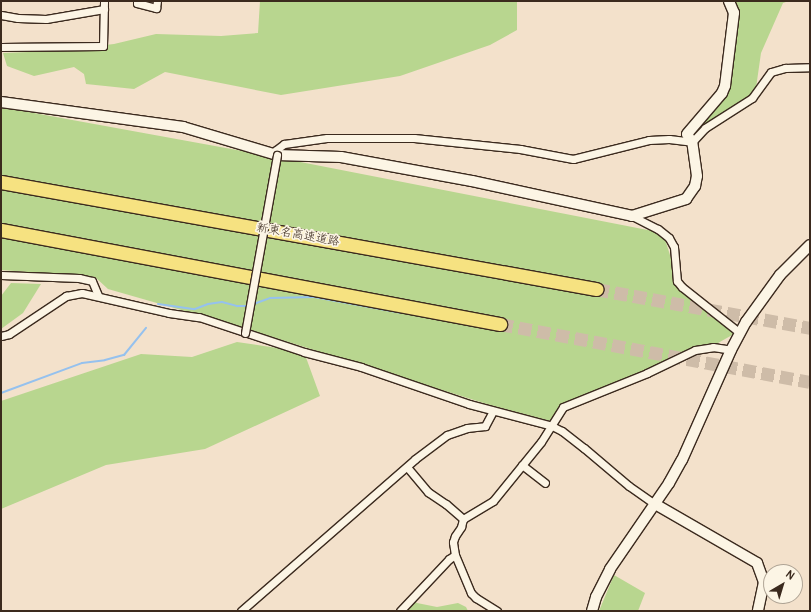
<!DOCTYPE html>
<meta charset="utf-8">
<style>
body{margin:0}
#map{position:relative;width:811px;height:612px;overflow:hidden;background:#f3e1cb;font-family:Pangolin,"Klee One",sans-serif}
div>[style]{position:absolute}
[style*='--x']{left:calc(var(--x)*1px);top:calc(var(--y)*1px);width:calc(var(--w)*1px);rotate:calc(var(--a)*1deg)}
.green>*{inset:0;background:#b8d68f}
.stream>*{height:2px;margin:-1px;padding:0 1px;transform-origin:1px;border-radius:1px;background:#95c1ee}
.highway-tunnel>*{height:13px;margin-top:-6.5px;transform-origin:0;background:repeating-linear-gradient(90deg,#cebca8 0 13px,transparent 0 19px)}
.roads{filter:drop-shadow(1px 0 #3b2a1e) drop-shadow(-1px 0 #3b2a1e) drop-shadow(0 1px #3b2a1e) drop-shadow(0 -1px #3b2a1e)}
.street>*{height:7px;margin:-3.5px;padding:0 3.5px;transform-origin:3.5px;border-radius:3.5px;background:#fcf5e5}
.secondary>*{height:10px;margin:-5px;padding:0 5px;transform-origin:5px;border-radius:5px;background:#fcf5e5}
.highway>*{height:13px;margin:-6.5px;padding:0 6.5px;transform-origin:6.5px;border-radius:6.5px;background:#f6e281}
.bridges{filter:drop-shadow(1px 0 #3b2a1e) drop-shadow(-1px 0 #3b2a1e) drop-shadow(0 1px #3b2a1e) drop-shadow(0 -1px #3b2a1e)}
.street-bridge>*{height:7px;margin:-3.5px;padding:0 3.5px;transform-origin:3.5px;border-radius:3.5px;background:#fcf5e5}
span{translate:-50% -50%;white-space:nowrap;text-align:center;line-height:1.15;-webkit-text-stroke:3.5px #fcf5e5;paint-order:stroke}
.street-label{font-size:12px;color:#3b2a1e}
.frame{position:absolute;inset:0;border:2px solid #3b2a1e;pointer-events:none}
.north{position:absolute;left:763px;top:564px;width:40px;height:40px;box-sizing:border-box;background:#fcf5e5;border:1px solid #afa495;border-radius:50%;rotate:38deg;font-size:11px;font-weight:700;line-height:16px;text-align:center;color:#3b2a1e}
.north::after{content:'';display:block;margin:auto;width:14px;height:18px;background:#3b2a1e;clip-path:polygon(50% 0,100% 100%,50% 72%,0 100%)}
</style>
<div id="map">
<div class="green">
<div style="clip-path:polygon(260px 1px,517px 1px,517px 30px,490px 45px,400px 76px,281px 95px,165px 72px,134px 89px,86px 84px,84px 74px,74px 67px,34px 76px,7px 66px,3px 53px,54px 51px,114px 44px,156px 34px,221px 36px,258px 33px)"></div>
<div style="clip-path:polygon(729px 1px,789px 1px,783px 3px,761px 53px,755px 95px,694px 139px,690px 131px,725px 86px,734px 13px)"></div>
<div style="clip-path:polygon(1px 107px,280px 158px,663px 233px,676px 274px,734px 334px,718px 343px,570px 404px,554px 422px,490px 405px,244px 328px,108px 289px,95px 277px,1px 270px)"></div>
<div style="clip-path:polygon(11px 283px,41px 284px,23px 313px,1px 329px,1px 296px)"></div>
<div style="clip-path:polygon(237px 342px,304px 352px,320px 396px,205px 449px,106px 465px,1px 509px,1px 401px,141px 354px,192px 357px)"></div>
<div style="clip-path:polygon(614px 575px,645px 593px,638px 611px,599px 611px)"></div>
<div style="clip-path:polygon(412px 599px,417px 603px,437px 607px,458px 603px,466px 607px,468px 611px,402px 611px)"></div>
</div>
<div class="stream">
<div style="--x:158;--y:304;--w:37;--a:8"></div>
<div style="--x:195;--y:309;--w:14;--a:-21"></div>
<div style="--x:208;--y:304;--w:14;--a:-8"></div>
<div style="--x:222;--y:302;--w:16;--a:15"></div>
<div style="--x:237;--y:306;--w:10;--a:0"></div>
<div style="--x:251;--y:305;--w:20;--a:-20"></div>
<div style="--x:270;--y:298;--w:44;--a:-1.3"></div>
<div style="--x:314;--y:297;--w:88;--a:10.4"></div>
<div style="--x:1;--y:393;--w:86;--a:-20.3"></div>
<div style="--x:82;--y:363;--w:23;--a:-7"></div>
<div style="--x:105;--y:360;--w:20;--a:-15"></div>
<div style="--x:124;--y:355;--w:35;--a:-51"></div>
</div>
<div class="highway-tunnel">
<div style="--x:596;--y:289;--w:218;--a:10.3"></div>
<div style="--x:500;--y:324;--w:315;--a:10.6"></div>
</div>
<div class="roads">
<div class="street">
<div style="--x:137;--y:1;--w:2;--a:90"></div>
<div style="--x:137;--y:3;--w:20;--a:15"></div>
<div style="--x:156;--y:8;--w:7;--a:-82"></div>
<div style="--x:1;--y:15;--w:17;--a:10"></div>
<div style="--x:18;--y:18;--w:28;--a:2"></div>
<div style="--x:46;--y:19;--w:59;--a:-9.8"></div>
<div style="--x:1;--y:47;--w:102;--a:-0.6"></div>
<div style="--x:103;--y:46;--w:45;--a:-88.7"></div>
<div style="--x:277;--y:155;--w:5;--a:-101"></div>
<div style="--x:276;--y:150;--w:10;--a:-37"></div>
<div style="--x:284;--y:144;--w:43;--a:-7.9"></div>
<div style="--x:327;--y:138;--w:87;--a:0"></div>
<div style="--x:414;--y:138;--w:107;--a:5.9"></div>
<div style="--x:520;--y:149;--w:54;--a:10.7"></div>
<div style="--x:573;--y:159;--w:78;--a:-14"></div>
<div style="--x:649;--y:140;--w:20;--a:-3"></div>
<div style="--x:669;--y:139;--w:23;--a:7"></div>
<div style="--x:692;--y:142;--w:19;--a:-47"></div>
<div style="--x:705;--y:128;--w:56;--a:-32.6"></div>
<div style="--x:752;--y:98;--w:32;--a:-54"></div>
<div style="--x:771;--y:72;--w:15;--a:-16"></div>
<div style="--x:785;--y:68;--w:25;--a:-2"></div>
<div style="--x:632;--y:216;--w:29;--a:27"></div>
<div style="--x:658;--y:229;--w:14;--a:39"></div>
<div style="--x:669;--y:238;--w:10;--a:61"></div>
<div style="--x:674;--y:247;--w:34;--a:85"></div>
<div style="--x:677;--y:281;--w:8;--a:50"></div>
<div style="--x:682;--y:287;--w:74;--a:38.4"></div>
<div style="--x:1;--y:275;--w:78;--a:2.2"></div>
<div style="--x:79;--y:278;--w:13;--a:13"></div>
<div style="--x:92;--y:281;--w:15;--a:67"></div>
<div style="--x:1;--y:336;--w:8;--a:-14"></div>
<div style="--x:9;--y:334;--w:69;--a:-33.7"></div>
<div style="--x:66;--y:296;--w:16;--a:-11"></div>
<div style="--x:82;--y:293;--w:89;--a:12.9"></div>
<div style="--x:169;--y:313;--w:30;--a:8"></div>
<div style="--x:199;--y:317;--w:111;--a:18.4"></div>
<div style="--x:304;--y:352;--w:59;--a:14.7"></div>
<div style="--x:361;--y:367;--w:114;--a:18.9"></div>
<div style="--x:469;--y:404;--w:86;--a:14.8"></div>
<div style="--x:552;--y:426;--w:11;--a:27"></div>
<div style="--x:562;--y:431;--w:28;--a:38"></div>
<div style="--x:584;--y:448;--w:59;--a:40.2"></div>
<div style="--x:629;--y:486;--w:32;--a:35"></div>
<div style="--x:522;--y:465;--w:29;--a:38"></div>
<div style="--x:407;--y:467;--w:33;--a:50"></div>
<div style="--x:428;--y:492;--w:22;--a:34"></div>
<div style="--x:446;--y:504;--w:23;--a:41"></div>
<div style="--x:241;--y:611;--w:231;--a:-41.1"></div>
<div style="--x:415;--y:459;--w:40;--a:-37"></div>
<div style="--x:447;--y:435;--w:21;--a:-19"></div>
<div style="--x:467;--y:428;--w:18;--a:-6"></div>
<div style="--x:485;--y:426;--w:17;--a:-62"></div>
<div style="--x:400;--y:611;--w:71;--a:-46.7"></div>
<div style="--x:449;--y:559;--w:7;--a:-34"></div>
<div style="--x:497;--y:611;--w:25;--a:-148"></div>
<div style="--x:476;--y:598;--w:7;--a:-135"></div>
<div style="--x:471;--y:593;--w:41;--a:-112.8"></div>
<div style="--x:455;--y:555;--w:13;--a:-99"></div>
<div style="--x:453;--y:542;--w:6;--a:-72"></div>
<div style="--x:455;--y:536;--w:11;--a:-56"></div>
<div style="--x:461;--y:527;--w:8;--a:-76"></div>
<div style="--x:463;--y:519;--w:35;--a:-31"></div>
<div style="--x:493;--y:501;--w:76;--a:-50.9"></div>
<div style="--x:541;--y:442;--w:41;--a:-57.8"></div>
<div style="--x:563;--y:407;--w:91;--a:-22"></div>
<div style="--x:647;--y:373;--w:53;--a:-25.6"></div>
<div style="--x:695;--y:350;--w:18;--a:-9"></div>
<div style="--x:713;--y:347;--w:18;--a:9"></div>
</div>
<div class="secondary">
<div style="--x:1;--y:102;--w:184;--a:7.8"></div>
<div style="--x:183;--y:127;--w:98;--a:16.6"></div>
<div style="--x:277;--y:155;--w:64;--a:1.8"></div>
<div style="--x:341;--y:157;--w:133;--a:10.4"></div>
<div style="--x:472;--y:181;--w:164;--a:12.3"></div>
<div style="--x:632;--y:216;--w:57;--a:-17.5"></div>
<div style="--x:686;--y:199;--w:16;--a:-55"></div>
<div style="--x:695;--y:186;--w:10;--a:-79"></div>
<div style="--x:697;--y:176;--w:34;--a:-98"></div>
<div style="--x:692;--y:142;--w:9;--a:-122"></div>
<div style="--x:687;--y:134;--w:54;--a:-49.5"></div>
<div style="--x:722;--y:93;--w:8;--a:-67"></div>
<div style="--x:725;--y:86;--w:74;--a:-83"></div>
<div style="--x:734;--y:13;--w:13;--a:-113"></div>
<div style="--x:655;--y:504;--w:118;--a:30"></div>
<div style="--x:757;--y:563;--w:20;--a:70"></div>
<div style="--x:764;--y:582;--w:30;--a:102"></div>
<div style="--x:592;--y:611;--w:15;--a:-74"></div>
<div style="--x:596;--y:597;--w:31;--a:-63"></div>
<div style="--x:610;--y:569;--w:104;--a:-55.5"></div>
<div style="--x:669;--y:483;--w:26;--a:-61"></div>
<div style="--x:682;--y:460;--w:120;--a:-66"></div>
<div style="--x:731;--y:350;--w:32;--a:-62"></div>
<div style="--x:746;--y:322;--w:58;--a:-54.1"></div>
<div style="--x:780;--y:275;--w:42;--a:-45"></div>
</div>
<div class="highway">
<div style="--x:1;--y:182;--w:605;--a:10.19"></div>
<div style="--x:1;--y:230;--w:508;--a:10.67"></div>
</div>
</div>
<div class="bridges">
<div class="street-bridge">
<div style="--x:245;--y:333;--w:181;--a:-79.8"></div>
</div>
</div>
<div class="street-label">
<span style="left:298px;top:235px;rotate:10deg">新東名高速道路</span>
</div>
<div class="frame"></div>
<div class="north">N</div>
</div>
